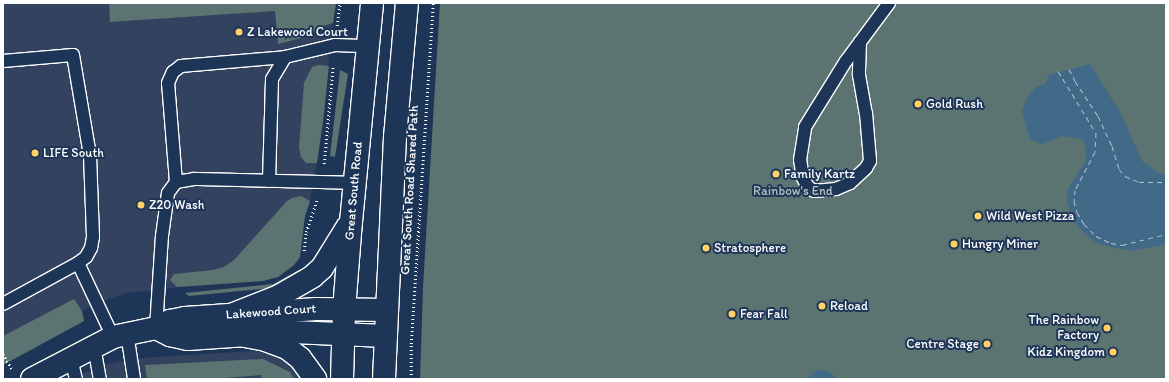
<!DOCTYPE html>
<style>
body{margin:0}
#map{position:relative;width:1169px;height:382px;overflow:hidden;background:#1d3557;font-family:Itim,sans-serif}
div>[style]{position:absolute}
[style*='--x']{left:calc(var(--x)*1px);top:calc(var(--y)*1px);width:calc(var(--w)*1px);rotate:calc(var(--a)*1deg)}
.built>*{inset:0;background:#33425f}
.green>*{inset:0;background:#5b7471}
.water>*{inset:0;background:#406a87}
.ferry>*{height:1px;margin-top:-0.5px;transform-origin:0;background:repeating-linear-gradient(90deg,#b3c3cf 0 5px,transparent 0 9px)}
.path>*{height:2.5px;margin-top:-1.25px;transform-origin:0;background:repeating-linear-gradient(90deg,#fff 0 1px,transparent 0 4px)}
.roads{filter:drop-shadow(1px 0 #fff) drop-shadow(-1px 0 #fff) drop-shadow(0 1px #fff) drop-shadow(0 -1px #fff)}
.lane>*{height:12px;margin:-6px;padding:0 6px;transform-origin:6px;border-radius:6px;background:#1d3557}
.street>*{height:22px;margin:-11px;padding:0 11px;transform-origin:11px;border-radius:11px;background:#1d3557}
.primary>*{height:22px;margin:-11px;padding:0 11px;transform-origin:11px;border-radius:11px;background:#1d3557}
.dots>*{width:11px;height:11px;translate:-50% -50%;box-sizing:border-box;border:2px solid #1d3557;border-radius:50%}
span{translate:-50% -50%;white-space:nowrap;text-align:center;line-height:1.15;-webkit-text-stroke:4px #1d3557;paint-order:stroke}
.poi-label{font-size:13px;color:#fff}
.left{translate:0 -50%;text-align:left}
.right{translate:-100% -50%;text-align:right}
.street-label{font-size:13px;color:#fff}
.park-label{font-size:13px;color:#b5c0bf}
.frame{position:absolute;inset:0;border:4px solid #fff;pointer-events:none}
</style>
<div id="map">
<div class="built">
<div style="clip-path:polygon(3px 3px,109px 3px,111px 22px,335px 6px,317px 163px,310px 201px,305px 216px,300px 257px,294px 265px,278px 277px,263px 281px,181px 287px,127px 293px,108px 299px,82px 311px,84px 321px,3px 365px)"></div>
<div style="clip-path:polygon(254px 351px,285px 358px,305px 379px,68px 379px,104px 365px,126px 360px,154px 357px)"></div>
</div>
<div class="green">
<div style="clip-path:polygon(109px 3px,336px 3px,333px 23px,323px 26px,305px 37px,278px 44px,275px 11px,110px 22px)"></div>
<div style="clip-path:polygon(440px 3px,1166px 3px,1166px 379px,420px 379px,423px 287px)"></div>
<div style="clip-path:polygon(318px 65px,329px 66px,323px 122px,317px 163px,306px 163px,301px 157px,299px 148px,304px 83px,312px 67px)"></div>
<div style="clip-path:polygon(340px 70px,348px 74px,335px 157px,330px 156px)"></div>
<div style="clip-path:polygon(301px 196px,310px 201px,305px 216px,300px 257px,294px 265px,278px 277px,263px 281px,177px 287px,170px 280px,174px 274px,213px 270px,224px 267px,234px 260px,287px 201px,292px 198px)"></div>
<div style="clip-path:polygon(299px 270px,305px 270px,272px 288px,189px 296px,185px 293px,273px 284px)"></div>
<div style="clip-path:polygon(74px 299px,82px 311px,84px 321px,3px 365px,3px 336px)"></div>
<div style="clip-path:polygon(263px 359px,290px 372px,294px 379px,262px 379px,261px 375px,211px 379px,147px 379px,145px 365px)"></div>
</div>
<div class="water">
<div style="clip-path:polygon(1090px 64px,1120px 112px,1142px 161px,1162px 175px,1166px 173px,1166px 244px,1131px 251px,1098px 244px,1086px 235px,1076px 224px,1070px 212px,1067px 201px,1068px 189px,1086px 160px,1085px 144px,1081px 139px,1062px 136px,1042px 144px,1030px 140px,1022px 111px,1028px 97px,1036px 87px,1046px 84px,1048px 75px)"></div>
<div style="clip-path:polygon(817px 370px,827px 371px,838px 379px,807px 379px)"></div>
</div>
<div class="ferry">
<div style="--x:1069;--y:69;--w:13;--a:63"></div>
<div style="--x:1075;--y:81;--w:42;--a:56.7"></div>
<div style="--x:1098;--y:116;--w:33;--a:65"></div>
<div style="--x:1112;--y:146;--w:24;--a:73"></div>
<div style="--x:1119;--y:169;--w:9;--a:49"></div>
<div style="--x:1125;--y:176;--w:15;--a:23"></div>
<div style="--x:1139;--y:182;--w:27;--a:0"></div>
<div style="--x:1058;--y:71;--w:73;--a:58.5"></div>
<div style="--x:1096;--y:133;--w:19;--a:93"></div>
<div style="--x:1095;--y:152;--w:43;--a:117.8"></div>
<div style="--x:1075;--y:190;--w:11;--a:95"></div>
<div style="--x:1074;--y:201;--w:11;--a:75"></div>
<div style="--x:1077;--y:212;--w:14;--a:60"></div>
<div style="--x:1084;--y:224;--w:17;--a:45"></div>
<div style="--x:1096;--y:236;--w:17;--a:25"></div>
<div style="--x:1111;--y:243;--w:11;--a:10"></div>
<div style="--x:1122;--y:245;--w:45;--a:-14"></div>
</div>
<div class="path">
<div style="--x:337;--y:26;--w:23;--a:-83"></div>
<div style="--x:324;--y:164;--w:99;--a:-84.8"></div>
<div style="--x:304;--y:251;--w:19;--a:-84"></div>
<div style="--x:306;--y:232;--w:34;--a:-71"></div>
<div style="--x:3;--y:354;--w:17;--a:59"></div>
<div style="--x:411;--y:379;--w:35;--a:-90"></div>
<div style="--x:411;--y:344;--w:342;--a:-86.3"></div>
</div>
<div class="roads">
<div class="lane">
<div style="--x:860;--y:42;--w:33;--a:92"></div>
<div style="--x:859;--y:75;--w:39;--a:80"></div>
<div style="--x:866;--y:113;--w:48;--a:85.2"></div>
<div style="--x:870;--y:161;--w:8;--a:120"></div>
<div style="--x:866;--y:168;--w:22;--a:137"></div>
<div style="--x:850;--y:183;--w:15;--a:157"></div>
<div style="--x:836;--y:189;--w:22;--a:175"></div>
<div style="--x:814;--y:191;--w:7;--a:-146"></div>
<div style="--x:808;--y:187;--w:10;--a:-119"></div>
<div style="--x:803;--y:178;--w:18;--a:-99"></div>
<div style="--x:800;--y:160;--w:33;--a:-81"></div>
<div style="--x:805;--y:127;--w:78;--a:-58.2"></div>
<div style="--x:846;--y:61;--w:72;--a:-53.4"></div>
<div style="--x:3;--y:61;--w:70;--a:-4.9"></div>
<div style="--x:73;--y:55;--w:101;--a:80.4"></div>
<div style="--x:90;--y:155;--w:82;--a:87.9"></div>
<div style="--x:93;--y:237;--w:11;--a:100"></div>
<div style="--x:91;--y:248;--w:10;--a:119"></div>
<div style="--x:86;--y:257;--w:10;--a:143"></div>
<div style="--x:78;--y:263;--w:85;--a:151.3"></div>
<div style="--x:269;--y:181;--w:102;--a:-88.3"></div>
<div style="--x:272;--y:79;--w:26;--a:-59"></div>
<div style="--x:285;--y:57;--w:51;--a:-13.5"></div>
<div style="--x:335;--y:45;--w:33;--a:2"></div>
<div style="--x:176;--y:182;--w:99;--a:-94.6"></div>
<div style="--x:168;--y:83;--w:12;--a:-66"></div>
<div style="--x:173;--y:72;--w:10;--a:-37"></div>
<div style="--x:181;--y:66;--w:104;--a:-4.9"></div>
<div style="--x:78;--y:263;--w:82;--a:64.7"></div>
<div style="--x:156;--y:328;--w:92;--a:-86.3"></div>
<div style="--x:162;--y:236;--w:43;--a:-82.1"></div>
<div style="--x:168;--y:193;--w:14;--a:-54"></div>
<div style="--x:176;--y:182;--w:18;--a:-9"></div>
<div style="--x:194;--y:179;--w:160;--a:1.4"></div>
<div style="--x:127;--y:333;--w:47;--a:81.3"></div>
<div style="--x:94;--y:346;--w:34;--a:80"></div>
<div style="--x:71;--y:358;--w:22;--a:77"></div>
</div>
<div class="street">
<div style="--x:156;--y:328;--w:16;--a:27"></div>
<div style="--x:170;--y:335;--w:18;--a:13"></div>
<div style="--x:188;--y:339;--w:104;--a:-3.9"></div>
<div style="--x:292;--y:332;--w:94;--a:2.4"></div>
<div style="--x:32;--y:379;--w:91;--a:-27.4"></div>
<div style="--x:113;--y:337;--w:44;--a:-11.8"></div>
<div style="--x:156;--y:328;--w:16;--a:-27"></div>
<div style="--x:170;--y:321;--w:15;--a:-11"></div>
<div style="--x:185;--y:318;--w:132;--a:-3.9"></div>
<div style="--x:317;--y:309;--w:70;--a:0.8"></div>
</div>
<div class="primary">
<div style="--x:231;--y:315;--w:52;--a:-21.6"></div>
<div style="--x:279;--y:296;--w:39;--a:-30"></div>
<div style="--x:313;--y:276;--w:12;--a:-42"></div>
<div style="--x:322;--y:268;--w:49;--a:-58.2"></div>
<div style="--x:245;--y:336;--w:20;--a:11"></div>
<div style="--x:265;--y:340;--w:23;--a:20"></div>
<div style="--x:287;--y:348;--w:16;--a:38"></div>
<div style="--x:300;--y:358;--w:26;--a:54"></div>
<div style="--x:342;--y:379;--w:69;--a:-88.3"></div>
<div style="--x:344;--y:310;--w:88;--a:-85.5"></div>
<div style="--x:351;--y:222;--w:220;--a:-84.5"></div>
<div style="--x:384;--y:379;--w:242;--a:-87.4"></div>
<div style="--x:395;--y:137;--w:135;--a:-84.9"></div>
</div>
</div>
<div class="dots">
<div style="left:239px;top:32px;background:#ffd166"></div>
<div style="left:918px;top:104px;background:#ffd166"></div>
<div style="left:35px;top:153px;background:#ffd166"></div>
<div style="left:776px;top:174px;background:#ffd166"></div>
<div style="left:141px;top:205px;background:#ffd166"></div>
<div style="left:978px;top:216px;background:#ffd166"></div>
<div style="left:954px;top:244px;background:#ffd166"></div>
<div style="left:706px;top:248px;background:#ffd166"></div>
<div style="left:822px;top:306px;background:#ffd166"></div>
<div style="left:732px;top:314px;background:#ffd166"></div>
<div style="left:1107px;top:328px;background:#ffd166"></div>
<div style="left:987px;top:344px;background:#ffd166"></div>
<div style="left:1113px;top:352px;background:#ffd166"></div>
</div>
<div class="poi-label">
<span class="left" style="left:247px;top:32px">Z Lakewood Court</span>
<span class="left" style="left:926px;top:104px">Gold Rush</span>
<span class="left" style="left:43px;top:153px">LIFE South</span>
<span class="left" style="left:784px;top:174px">Family Kartz</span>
<span class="left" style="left:149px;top:205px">Z20 Wash</span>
<span class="left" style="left:986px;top:216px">Wild West Pizza</span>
<span class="left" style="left:962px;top:244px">Hungry Miner</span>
<span class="left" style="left:714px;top:248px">Stratosphere</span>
<span class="left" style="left:830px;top:306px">Reload</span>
<span class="left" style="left:740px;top:314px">Fear Fall</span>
<span class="right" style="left:1099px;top:328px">The Rainbow<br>Factory</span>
<span class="right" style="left:979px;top:344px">Centre Stage</span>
<span class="right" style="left:1105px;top:352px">Kidz Kingdom</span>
</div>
<div class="street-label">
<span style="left:410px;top:190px;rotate:-87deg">Great South Road Shared Path</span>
<span style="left:354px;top:191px;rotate:-85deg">Great South Road</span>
<span style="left:271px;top:312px;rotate:-4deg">Lakewood Court</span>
</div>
<div class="park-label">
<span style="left:793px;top:191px">Rainbow's End</span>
</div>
<div class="frame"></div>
</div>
